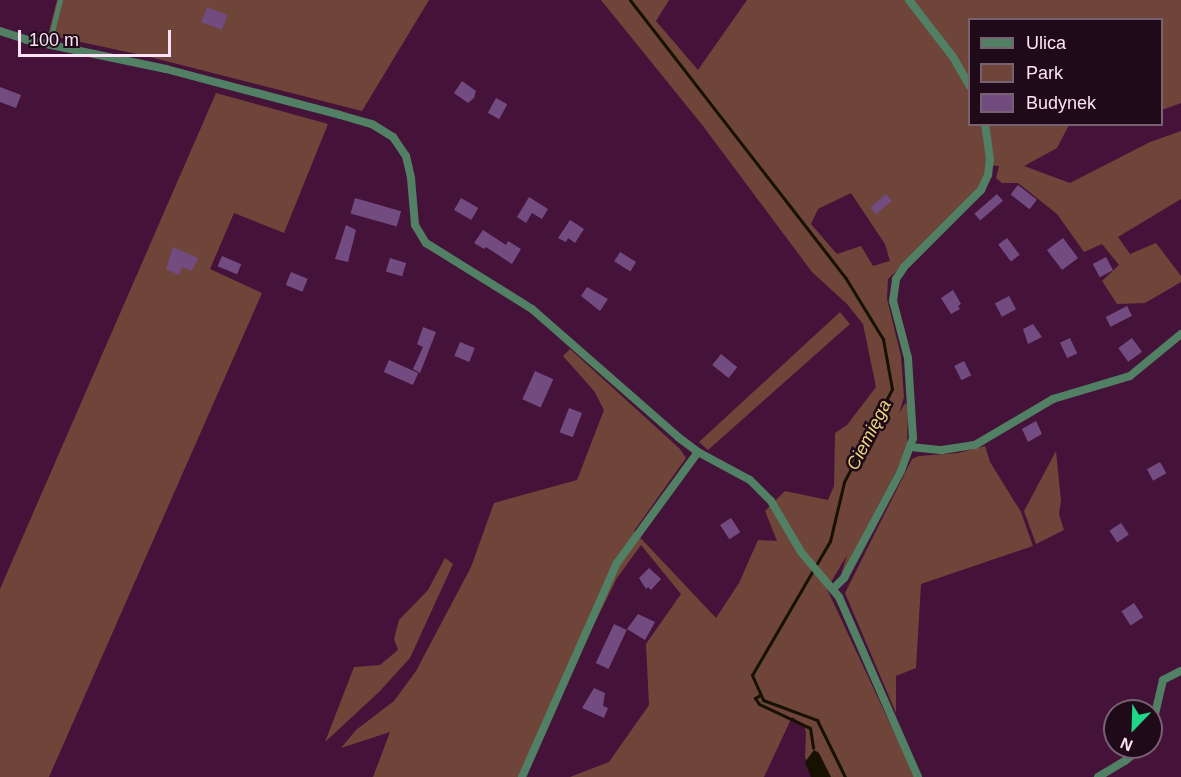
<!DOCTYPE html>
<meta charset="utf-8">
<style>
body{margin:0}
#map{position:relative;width:1181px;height:777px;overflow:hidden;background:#45133a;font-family:Arial,sans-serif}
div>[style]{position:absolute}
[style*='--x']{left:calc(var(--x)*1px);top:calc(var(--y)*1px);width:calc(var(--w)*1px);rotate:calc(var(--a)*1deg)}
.green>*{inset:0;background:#6e4538}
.water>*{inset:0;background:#161101}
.stream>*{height:3px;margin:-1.5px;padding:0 1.5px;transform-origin:1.5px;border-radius:1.5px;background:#161101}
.building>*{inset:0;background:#724c80;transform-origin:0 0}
.lane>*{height:4.5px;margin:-2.25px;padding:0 2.25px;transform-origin:2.25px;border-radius:2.25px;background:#528064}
.street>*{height:8px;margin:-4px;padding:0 4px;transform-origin:4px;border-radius:4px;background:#528064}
span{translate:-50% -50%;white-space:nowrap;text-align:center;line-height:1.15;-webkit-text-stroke:5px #1f0a1a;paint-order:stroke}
.water-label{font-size:18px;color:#edd879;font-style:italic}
.legend{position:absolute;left:968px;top:18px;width:195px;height:108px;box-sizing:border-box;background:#1f0a1a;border:2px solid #786172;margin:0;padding:8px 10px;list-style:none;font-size:18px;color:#fde3f5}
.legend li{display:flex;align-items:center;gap:12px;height:30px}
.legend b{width:30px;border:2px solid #786172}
.north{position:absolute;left:1103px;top:699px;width:60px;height:60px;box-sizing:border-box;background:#1f0a1a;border:2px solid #786172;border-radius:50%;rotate:203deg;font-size:16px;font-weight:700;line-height:24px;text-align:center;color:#fde3f5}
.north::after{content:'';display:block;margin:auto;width:21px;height:27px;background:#1fd887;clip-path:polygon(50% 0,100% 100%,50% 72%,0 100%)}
.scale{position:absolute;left:18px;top:30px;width:153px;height:27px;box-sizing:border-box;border:3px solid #fde3f5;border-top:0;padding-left:8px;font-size:18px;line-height:21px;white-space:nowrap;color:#fde3f5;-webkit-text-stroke:4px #1f0a1a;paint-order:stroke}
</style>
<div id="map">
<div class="green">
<div style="clip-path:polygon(57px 0,429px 0,362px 111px,146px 56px,48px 35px)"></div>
<div style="clip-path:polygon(evenodd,601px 0,669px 0,656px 21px,698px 70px,747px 0,1181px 0,1181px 103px,1162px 110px,1162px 20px,970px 20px,970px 124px,1069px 125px,1057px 148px,1024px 166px,1070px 183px,1150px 142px,1181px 131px,1181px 199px,1118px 237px,1130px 254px,1156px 243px,1181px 276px,1181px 282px,1145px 303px,1117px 304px,1102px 281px,1119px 265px,1102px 244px,1084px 252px,1057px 214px,1018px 183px,1002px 183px,996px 178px,999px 166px,987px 165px,983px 182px,966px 204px,888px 279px,887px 299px,901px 356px,904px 397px,899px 414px,905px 403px,908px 406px,907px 450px,840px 578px,847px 555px,827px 589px,915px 777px,812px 777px,805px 757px,806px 733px,804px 725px,792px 717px,764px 777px,570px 777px,609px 762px,649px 705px,646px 644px,681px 594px,641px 545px,617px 578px,518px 777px,373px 777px,390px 732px,341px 748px,356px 730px,394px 701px,416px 671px,471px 567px,494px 503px,577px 480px,604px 410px,594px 391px,563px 356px,570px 349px,680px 449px,686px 458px,634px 531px,716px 618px,739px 583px,758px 540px,777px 541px,765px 511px,785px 491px,828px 500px,834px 486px,835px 433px,847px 425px,876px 387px,863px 324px,847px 304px,812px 272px,703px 126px,601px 0,851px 193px,885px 244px,890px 261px,873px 266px,861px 246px,837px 254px,811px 224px,818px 209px,851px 193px)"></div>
<div style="clip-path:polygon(216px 93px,328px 124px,284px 233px,234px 213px,210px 269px,262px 293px,49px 777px,0 777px,0 589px)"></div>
<div style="clip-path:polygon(840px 312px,850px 324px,708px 450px,699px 442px)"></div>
<div style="clip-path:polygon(985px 446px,990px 462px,1021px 512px,1033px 546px,921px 584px,916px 668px,896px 676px,896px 713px,845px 593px,912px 459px,919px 456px,958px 453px)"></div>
<div style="clip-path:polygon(1056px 451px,1061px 501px,1059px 514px,1064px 530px,1036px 544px,1024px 511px)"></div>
<div style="clip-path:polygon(445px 558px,453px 564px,410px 658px,379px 692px,325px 742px,354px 667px,380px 665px,398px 650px,394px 639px,399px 620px,428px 590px)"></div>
</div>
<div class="water">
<div style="clip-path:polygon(814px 750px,819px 753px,831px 777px,811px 777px,805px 762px)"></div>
</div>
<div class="stream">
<div style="--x:630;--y:0;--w:351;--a:52.2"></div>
<div style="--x:845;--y:277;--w:73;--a:58.5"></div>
<div style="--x:883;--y:339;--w:51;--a:79.8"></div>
<div style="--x:892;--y:389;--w:105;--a:117.3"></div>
<div style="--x:844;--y:482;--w:61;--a:103.3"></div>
<div style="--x:830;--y:541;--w:155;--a:120.2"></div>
<div style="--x:752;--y:675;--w:27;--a:66"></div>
<div style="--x:763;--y:700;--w:58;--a:20.3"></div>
<div style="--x:817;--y:720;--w:64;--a:63.8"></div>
<div style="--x:760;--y:695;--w:6;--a:149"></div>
<div style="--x:755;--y:698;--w:7;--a:56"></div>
<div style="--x:759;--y:704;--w:56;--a:25.2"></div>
<div style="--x:810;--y:728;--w:20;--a:81"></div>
</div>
<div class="building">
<div style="left:207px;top:7px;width:22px;height:16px;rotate:21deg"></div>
<div style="clip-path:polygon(462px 81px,476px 91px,474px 98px,468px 103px,454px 93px)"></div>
<div style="clip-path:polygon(0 87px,21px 95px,16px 108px,0 102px)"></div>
<div style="left:496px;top:98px;width:13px;height:17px;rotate:29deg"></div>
<div style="left:1018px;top:185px;width:24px;height:12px;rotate:38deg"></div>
<div style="left:886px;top:194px;width:9px;height:21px;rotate:49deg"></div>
<div style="left:997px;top:194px;width:9px;height:30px;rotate:49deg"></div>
<div style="clip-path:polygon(529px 197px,548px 209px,542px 219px,532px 213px,526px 223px,517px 217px)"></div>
<div style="left:355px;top:198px;width:48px;height:16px;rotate:16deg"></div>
<div style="left:461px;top:198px;width:20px;height:14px;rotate:30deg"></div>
<div style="clip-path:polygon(570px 220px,584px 229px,575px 243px,568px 238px,566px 242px,558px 238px)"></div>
<div style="clip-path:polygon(346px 225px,356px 230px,348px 262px,335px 259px)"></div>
<div style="clip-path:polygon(483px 230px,506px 245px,508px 241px,521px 249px,512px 264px,486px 247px,484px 249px,474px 243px)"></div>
<div style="left:1007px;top:238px;width:21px;height:11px;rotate:53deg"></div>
<div style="left:1063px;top:238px;width:25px;height:20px;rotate:53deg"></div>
<div style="clip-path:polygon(173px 247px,198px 258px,192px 271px,182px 267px,179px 275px,166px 269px)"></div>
<div style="left:620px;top:252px;width:19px;height:11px;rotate:32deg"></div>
<div style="left:222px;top:256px;width:21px;height:11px;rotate:23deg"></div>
<div style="left:1106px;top:257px;width:15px;height:15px;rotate:62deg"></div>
<div style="left:390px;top:258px;width:17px;height:14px;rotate:17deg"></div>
<div style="left:291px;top:272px;width:18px;height:14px;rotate:22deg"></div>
<div style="clip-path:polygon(587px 287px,608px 299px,600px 311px,581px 296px)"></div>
<div style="clip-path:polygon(953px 290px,961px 304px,958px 306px,960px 309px,951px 314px,941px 298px)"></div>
<div style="left:1009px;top:296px;width:15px;height:16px;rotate:62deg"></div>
<div style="left:1127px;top:306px;width:11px;height:24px;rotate:63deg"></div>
<div style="clip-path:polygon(1033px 324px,1042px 337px,1028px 344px,1023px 329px)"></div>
<div style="clip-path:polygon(423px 327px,436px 332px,420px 373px,413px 369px,423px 347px,417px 344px)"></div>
<div style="left:1070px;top:338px;width:17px;height:11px;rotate:65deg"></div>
<div style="left:1132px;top:338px;width:17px;height:17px;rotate:54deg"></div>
<div style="left:460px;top:342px;width:16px;height:15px;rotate:22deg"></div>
<div style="left:721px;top:354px;width:21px;height:14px;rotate:39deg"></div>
<div style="left:389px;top:360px;width:32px;height:13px;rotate:24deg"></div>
<div style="left:964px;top:361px;width:16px;height:11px;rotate:63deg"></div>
<div style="left:535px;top:371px;width:20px;height:31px;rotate:24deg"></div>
<div style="left:569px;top:408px;width:14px;height:26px;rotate:21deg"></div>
<div style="clip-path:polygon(1036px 421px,1042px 434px,1028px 442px,1022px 429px)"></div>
<div style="left:1160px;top:462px;width:13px;height:15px;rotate:61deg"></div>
<div style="left:731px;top:518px;width:17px;height:13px;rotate:57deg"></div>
<div style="left:1121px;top:523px;width:14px;height:14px;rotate:56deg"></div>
<div style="clip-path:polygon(649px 568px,661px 579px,651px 590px,648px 587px,646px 589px,639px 578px)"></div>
<div style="left:1134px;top:603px;width:17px;height:15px;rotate:57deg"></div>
<div style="clip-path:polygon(638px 614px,655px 622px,645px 640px,627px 629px)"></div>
<div style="left:614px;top:624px;width:14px;height:43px;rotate:25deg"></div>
<div style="clip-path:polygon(594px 688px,605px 693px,603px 706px,608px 708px,604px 718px,582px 708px)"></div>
</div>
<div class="lane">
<div style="--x:49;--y:44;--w:45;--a:-76"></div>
</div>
<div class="street">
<div style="--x:909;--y:0;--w:72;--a:52.3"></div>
<div style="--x:953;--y:57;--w:34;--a:60"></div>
<div style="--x:0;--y:31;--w:28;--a:18"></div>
<div style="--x:27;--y:40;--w:142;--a:11.8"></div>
<div style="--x:166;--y:69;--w:180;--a:14.8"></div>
<div style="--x:340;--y:115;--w:33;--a:16"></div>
<div style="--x:372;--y:124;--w:25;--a:32"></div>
<div style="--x:393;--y:137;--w:23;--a:56"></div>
<div style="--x:406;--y:156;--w:23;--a:77"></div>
<div style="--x:411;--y:178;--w:47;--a:85.1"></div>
<div style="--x:415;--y:225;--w:21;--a:59"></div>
<div style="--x:426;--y:243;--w:125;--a:31.9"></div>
<div style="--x:532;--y:309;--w:194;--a:41.2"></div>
<div style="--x:678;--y:437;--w:25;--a:37"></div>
<div style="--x:698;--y:452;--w:59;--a:28.3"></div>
<div style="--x:750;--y:480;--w:30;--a:45"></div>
<div style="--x:771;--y:501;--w:59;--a:59.5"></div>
<div style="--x:801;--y:552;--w:59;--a:49.8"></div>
<div style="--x:839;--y:597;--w:197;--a:66.3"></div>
<div style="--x:911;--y:447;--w:31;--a:6"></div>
<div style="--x:942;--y:450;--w:33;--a:-9"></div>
<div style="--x:975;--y:445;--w:91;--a:-30.5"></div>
<div style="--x:1053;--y:399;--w:80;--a:-16.6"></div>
<div style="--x:1130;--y:376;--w:66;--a:-39.5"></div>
<div style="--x:833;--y:589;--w:16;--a:-45"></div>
<div style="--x:844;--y:578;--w:121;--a:-62"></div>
<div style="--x:901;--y:471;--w:35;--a:-70"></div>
<div style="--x:913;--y:438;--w:80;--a:-93.6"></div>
<div style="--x:908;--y:358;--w:59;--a:-104.7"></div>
<div style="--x:893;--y:301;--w:22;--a:-82"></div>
<div style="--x:896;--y:279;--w:14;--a:-56"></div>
<div style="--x:904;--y:267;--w:109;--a:-45"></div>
<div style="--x:981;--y:190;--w:17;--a:-65"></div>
<div style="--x:988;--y:175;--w:16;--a:-83"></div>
<div style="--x:990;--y:159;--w:35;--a:-98"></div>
<div style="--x:1151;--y:731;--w:52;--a:-76.8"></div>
<div style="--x:1163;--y:680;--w:20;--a:-27"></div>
<div style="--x:522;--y:777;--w:234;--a:-66.1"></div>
<div style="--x:617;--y:563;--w:137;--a:-53.9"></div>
<div style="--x:1098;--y:777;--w:31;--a:-31"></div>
<div style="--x:1125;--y:761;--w:22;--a:-39"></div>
</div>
<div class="water-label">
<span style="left:869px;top:435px;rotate:-63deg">Ciemięga</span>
</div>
<ul class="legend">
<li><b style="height:8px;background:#528064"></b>Ulica</li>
<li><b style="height:16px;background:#6e4538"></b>Park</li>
<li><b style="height:16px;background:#724c80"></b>Budynek</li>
</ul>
<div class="north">N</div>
<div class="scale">100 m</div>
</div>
